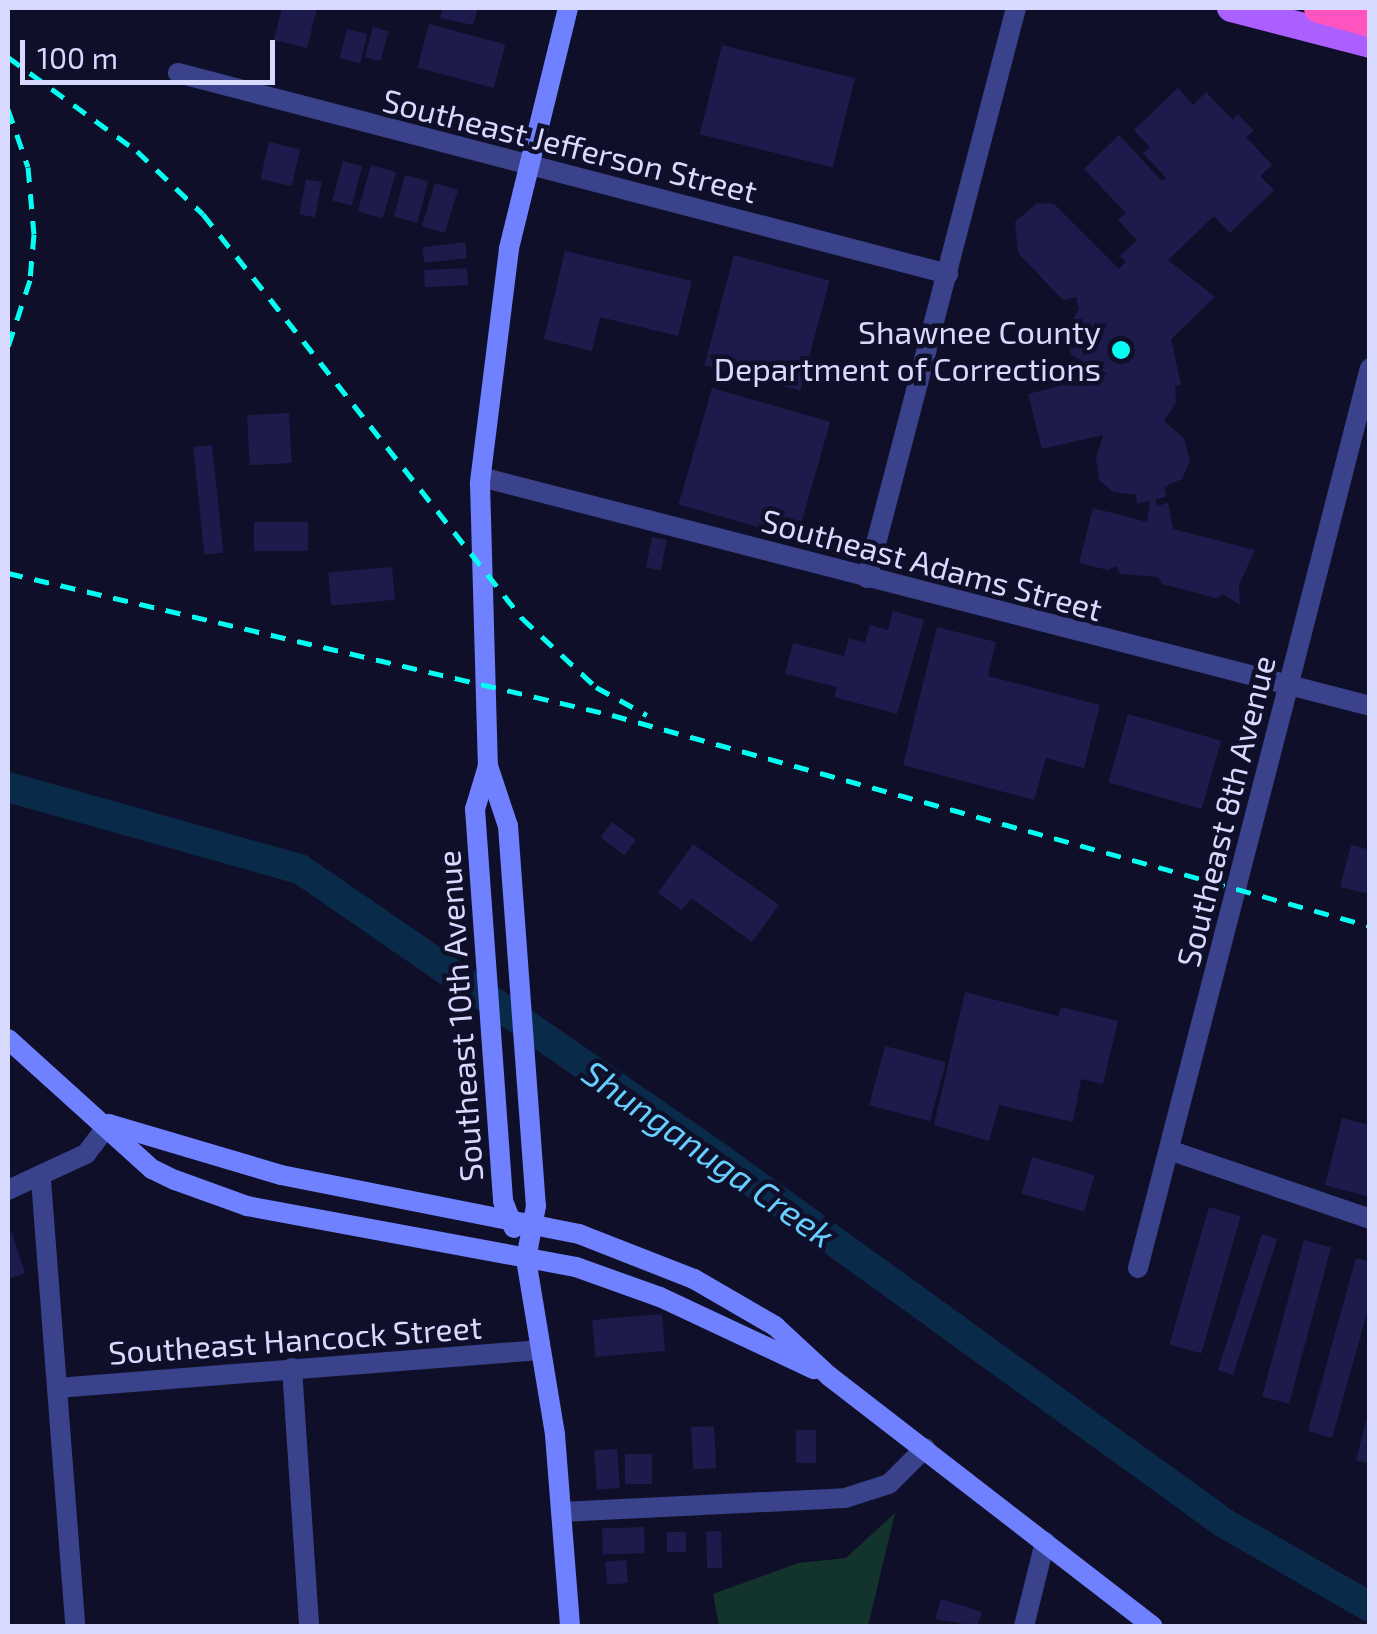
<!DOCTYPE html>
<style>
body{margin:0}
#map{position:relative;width:1377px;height:1634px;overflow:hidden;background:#100f29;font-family:"Exo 2",sans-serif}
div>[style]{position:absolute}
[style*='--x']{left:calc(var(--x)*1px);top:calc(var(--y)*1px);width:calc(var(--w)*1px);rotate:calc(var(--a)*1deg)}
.green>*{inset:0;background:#12342d}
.river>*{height:30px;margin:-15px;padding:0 15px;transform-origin:15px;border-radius:15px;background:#092a49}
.building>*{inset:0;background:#1d1b4b;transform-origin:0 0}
.minor>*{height:20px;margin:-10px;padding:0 10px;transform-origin:10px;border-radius:10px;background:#39428a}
.tertiary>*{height:20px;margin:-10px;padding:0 10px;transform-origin:10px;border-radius:10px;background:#39428a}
.secondary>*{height:20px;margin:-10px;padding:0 10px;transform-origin:10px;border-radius:10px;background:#6f81ff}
.primary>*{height:28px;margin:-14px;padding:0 14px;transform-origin:14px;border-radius:14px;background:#ab5fff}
.motorway>*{height:30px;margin:-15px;padding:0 15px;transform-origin:15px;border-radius:15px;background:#ff53c0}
.rail>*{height:5px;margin-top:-2.5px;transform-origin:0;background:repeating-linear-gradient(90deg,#04fff2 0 15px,transparent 0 27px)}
.dots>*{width:28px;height:28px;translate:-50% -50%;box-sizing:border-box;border:5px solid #100f29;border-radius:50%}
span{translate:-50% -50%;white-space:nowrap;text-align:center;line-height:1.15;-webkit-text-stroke:9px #100f29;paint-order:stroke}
.street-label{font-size:32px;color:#d8d9ff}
.poi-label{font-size:32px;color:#d8d9ff}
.right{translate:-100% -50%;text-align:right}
.water-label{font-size:35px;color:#66cfff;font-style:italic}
.frame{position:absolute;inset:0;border:10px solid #d8d9ff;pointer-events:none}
.scale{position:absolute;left:20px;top:40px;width:255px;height:45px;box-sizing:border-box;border:5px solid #d8d9ff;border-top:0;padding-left:12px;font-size:30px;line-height:35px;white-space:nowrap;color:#d8d9ff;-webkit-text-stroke:8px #100f29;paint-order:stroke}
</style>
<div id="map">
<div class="green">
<div style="clip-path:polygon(895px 1513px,868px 1626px,719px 1626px,713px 1594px,798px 1563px,846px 1558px)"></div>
</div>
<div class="river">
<div style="--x:8;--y:787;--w:303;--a:15.7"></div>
<div style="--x:300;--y:869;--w:504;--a:34.57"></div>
<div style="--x:715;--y:1155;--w:628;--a:35.87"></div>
<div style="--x:1224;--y:1523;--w:168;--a:29.9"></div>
</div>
<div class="building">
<div style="clip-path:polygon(282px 8px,317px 8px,307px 48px,274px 40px)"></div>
<div style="clip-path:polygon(443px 8px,478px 8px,473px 25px,440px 18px)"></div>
<div style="left:429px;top:24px;width:79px;height:45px;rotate:15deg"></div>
<div style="left:373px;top:27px;width:16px;height:31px;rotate:15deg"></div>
<div style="left:347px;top:29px;width:21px;height:30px;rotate:14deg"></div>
<div style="left:722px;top:45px;width:137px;height:92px;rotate:14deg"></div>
<div style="clip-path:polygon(1178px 88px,1193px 105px,1206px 92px,1233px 120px,1238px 114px,1254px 131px,1246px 137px,1272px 165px,1260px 176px,1274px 190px,1230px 233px,1214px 216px,1168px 260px,1215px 297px,1171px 339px,1181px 385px,1175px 386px,1176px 402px,1164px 421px,1184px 438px,1190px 461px,1182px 479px,1164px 487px,1166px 497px,1155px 499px,1157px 506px,1168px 503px,1173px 529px,1255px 550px,1239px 585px,1240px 605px,1223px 594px,1216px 598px,1162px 584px,1158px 577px,1120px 574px,1116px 566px,1108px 570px,1079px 563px,1093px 508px,1147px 522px,1150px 501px,1137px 504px,1136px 495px,1113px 492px,1099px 480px,1096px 458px,1103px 435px,1042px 449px,1028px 394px,1108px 374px,1071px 355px,1065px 333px,1079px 309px,1076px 297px,1063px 300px,1018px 253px,1015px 222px,1037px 203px,1054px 204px,1119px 269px,1126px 262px,1120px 256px,1137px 240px,1118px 220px,1126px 213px,1084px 169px,1119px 135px,1162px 181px,1166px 178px,1143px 153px,1150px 147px,1134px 130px)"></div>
<div style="left:269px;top:142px;width:32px;height:38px;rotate:13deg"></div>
<div style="left:343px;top:161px;width:20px;height:41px;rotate:15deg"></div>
<div style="left:371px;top:165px;width:26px;height:48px;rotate:16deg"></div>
<div style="left:405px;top:175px;width:24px;height:43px;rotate:15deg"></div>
<div style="left:306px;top:179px;width:16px;height:36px;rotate:11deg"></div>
<div style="left:435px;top:183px;width:24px;height:45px;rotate:17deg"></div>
<div style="left:465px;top:242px;width:16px;height:43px;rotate:83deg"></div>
<div style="clip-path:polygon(565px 251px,692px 281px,678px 336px,600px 317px,592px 351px,544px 339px)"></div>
<div style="left:734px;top:255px;width:99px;height:114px;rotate:15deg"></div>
<div style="left:467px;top:268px;width:17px;height:43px;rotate:87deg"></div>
<div style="left:712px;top:388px;width:123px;height:121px;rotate:16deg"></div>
<div style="left:289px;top:413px;width:50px;height:42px;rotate:87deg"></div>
<div style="left:212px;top:445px;width:108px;height:19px;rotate:84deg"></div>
<div style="left:308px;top:522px;width:29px;height:54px;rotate:90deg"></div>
<div style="left:652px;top:537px;width:15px;height:31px;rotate:11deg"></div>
<div style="left:392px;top:567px;width:33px;height:64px;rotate:85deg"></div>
<div style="clip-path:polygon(893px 611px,924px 620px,897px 714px,834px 697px,837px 687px,785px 674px,793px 643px,844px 656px,849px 638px,865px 643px,870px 625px,888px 630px)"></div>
<div style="clip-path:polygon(937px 627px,996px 642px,988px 676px,1100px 705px,1084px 768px,1046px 758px,1034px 800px,903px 765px)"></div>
<div style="left:1128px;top:714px;width:97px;height:71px;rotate:16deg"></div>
<div style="left:612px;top:822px;width:30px;height:19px;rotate:37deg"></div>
<div style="clip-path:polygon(693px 844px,779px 905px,752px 942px,691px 898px,682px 910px,658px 893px)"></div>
<div style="clip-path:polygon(1351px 845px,1370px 850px,1370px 894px,1340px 887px)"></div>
<div style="clip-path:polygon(965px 992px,1058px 1016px,1061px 1007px,1118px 1021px,1103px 1084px,1081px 1079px,1073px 1122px,999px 1105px,989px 1141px,934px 1125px)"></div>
<div style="left:885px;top:1046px;width:63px;height:61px;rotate:15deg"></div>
<div style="clip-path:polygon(1342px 1118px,1370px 1125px,1370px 1197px,1325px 1185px)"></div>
<div style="left:1032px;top:1157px;width:65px;height:38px;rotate:16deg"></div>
<div style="left:1209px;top:1207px;width:33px;height:143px;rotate:16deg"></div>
<div style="clip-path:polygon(12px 1233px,25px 1273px,8px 1279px,8px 1234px)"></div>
<div style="left:1262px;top:1234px;width:16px;height:143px;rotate:18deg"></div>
<div style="left:1304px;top:1240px;width:28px;height:162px;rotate:15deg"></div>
<div style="clip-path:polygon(1356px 1258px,1370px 1262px,1370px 1302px,1332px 1438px,1308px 1431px)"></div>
<div style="left:662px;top:1314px;width:37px;height:70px;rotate:85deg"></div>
<div style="clip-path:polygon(1368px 1413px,1370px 1413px,1370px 1464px,1356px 1460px)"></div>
<div style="left:714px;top:1426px;width:42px;height:23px;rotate:87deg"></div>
<div style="left:796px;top:1430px;width:20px;height:33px"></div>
<div style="left:617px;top:1449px;width:39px;height:23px;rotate:86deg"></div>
<div style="left:625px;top:1454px;width:27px;height:30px"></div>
<div style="left:644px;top:1527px;width:26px;height:42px;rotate:88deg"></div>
<div style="left:721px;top:1531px;width:37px;height:15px;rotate:88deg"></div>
<div style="left:667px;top:1532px;width:19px;height:20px"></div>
<div style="left:626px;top:1560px;width:23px;height:21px;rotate:85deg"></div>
<div style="clip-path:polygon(941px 1599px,982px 1612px,977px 1626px,935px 1619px)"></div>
</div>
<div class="minor">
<div style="--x:178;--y:73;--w:796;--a:14.63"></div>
<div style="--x:481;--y:477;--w:918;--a:14.44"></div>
<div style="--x:867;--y:578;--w:589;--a:-75.35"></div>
<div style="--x:1169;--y:1150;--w:213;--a:18.9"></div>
<div style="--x:41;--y:1180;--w:447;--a:85.6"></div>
<div style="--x:1138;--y:1268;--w:600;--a:-75.52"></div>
<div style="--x:292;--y:1368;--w:259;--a:86.2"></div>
<div style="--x:57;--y:1388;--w:482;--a:-4.5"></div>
<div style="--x:561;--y:1512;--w:284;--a:-2.8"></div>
<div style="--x:845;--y:1498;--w:46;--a:-17.7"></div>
<div style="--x:889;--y:1484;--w:51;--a:-45"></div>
<div style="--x:1024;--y:1626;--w:87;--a:-76"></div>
</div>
<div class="tertiary">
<div style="--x:1288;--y:687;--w:329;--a:-75.6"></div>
<div style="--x:8;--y:1190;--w:86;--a:-24.8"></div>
<div style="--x:86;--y:1154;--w:38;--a:-53"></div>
</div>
<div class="secondary">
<div style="--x:568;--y:8;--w:248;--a:103.8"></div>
<div style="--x:509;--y:249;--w:236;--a:97.1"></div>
<div style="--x:480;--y:483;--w:283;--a:88.4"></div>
<div style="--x:488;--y:766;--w:63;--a:71.6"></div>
<div style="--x:508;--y:826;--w:381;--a:85.8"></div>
<div style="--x:536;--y:1206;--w:54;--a:100.7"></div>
<div style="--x:526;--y:1259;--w:178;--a:80.6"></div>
<div style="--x:555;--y:1435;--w:192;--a:85.5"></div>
<div style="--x:488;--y:766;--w:45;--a:106.8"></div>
<div style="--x:475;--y:809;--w:393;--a:85.9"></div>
<div style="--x:503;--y:1201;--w:29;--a:68"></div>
<div style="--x:8;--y:1039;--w:194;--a:42.1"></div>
<div style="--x:152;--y:1169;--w:25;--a:26"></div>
<div style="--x:175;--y:1180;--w:77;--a:19.9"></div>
<div style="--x:247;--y:1206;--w:335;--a:10.5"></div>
<div style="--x:576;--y:1267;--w:89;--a:19.7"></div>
<div style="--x:660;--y:1297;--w:170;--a:25.1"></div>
<div style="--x:109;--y:1124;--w:179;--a:16.5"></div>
<div style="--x:281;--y:1175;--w:304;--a:11.2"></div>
<div style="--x:579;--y:1234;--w:123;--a:21.4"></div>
<div style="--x:694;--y:1279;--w:94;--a:30.1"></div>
<div style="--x:775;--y:1326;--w:74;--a:42.8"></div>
<div style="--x:829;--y:1376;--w:409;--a:37.7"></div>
</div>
<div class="primary">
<div style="--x:1231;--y:8;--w:144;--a:14.5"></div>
</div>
<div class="motorway">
<div style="--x:1319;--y:8;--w:53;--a:15.4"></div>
</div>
<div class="rail">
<div style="--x:8;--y:57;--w:160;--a:36.1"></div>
<div style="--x:137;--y:151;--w:91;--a:43.7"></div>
<div style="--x:203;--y:214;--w:515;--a:51.71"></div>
<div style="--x:522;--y:618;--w:101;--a:43"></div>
<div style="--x:596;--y:687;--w:58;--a:28.8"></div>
<div style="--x:8;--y:109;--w:61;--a:71"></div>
<div style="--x:28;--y:167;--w:67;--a:84.9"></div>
<div style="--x:34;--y:234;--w:46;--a:95"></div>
<div style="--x:30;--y:280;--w:71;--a:108.2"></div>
<div style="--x:8;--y:573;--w:620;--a:13.23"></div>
<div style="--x:612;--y:715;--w:787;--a:15.56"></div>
</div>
<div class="dots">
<div style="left:1121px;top:350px;background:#04fff2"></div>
</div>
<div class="street-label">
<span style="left:570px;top:145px;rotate:14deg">Southeast Jefferson Street</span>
<span style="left:932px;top:564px;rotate:15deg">Southeast Adams Street</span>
<span style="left:1225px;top:811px;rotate:-76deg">Southeast 8th Avenue</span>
<span style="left:459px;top:1016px;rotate:-94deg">Southeast 10th Avenue</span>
<span style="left:295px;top:1339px;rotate:-4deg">Southeast Hancock Street</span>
</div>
<div class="poi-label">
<span class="right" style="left:1101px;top:350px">Shawnee County<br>Department of Corrections</span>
</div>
<div class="water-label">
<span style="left:709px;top:1153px;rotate:35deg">Shunganuga Creek</span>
</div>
<div class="frame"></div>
<div class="scale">100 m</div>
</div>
